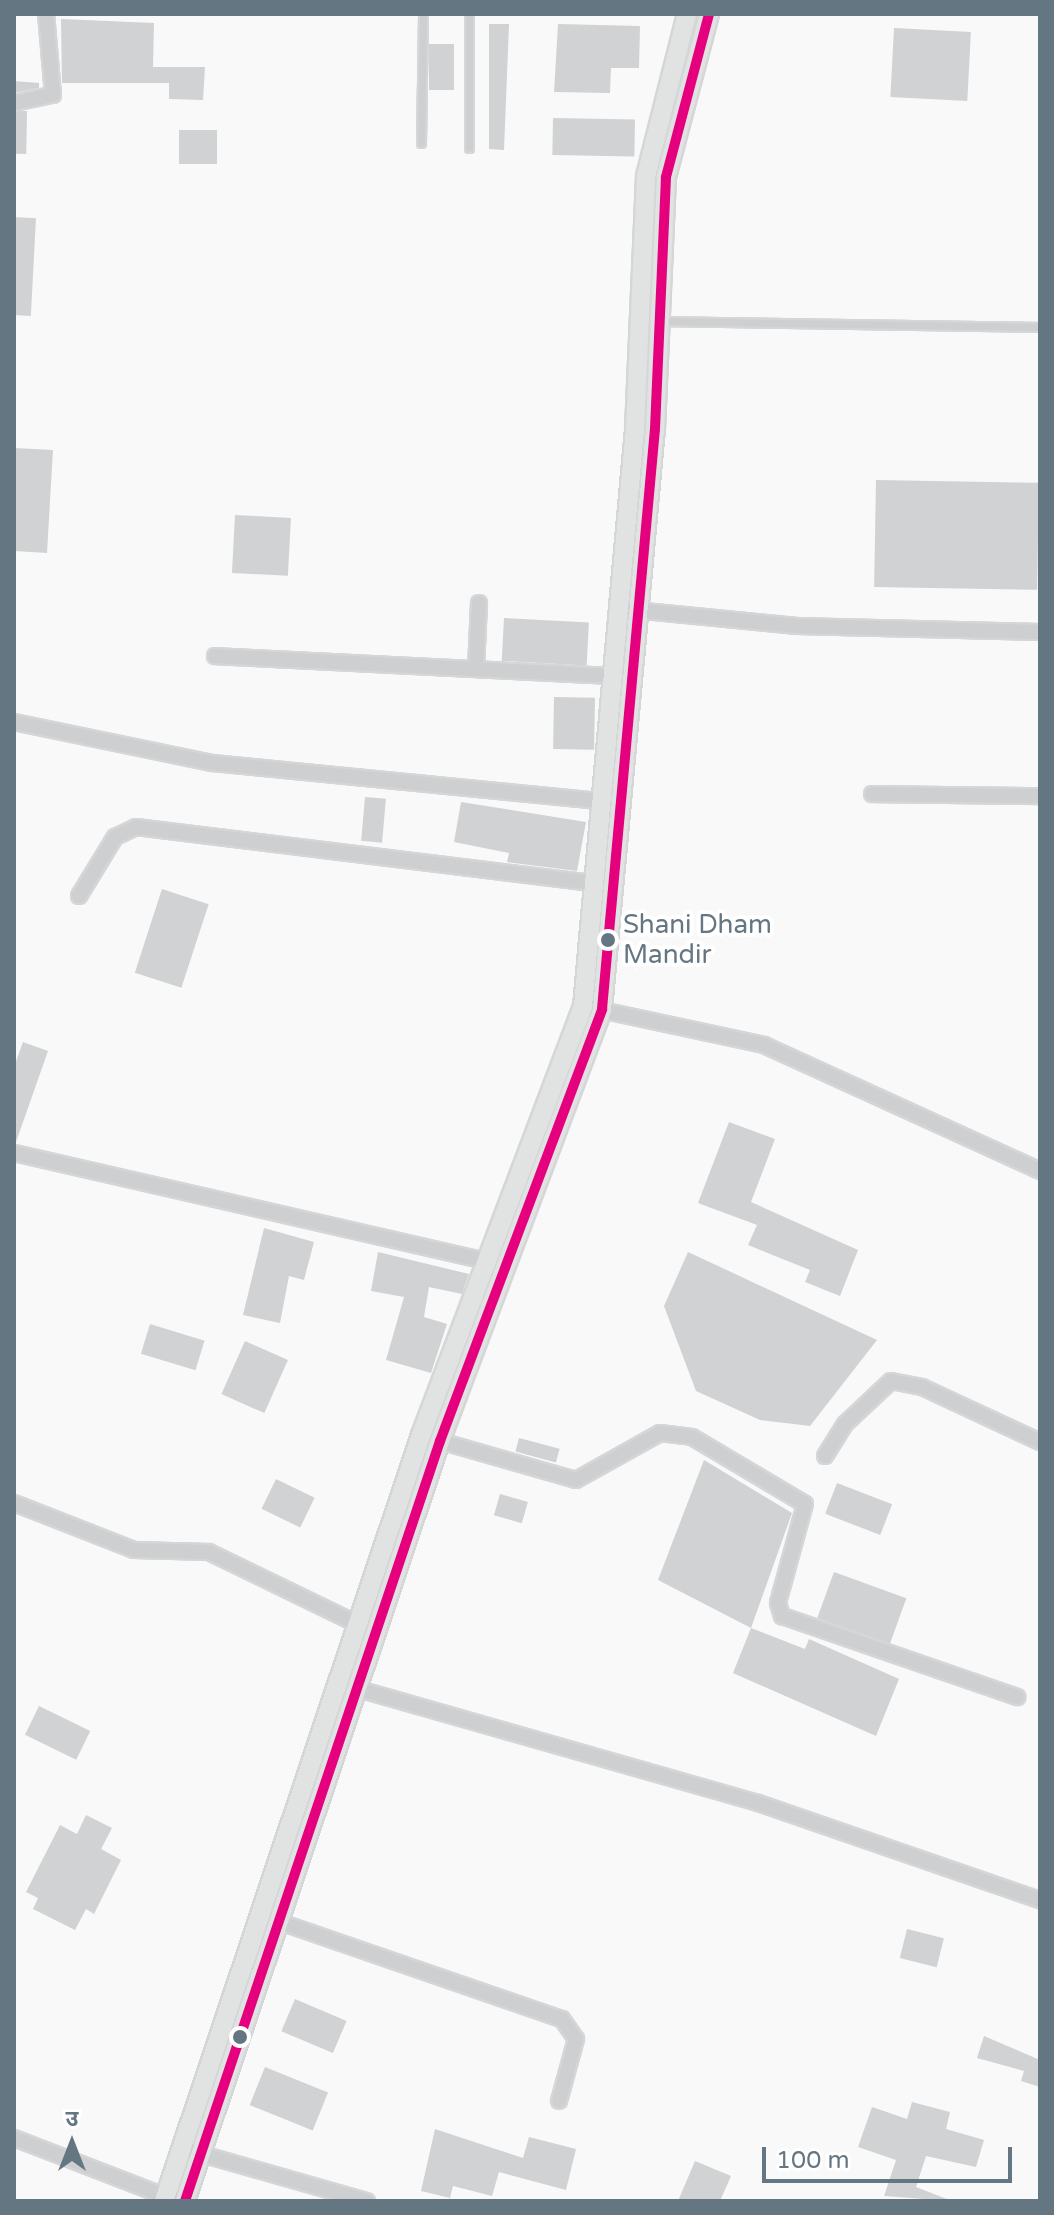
<!DOCTYPE html>
<meta charset="utf-8">
<style>
body{margin:0}
#map{position:relative;width:1054px;height:2215px;overflow:hidden;background:#f9f9f9;font-family:"Varela Round","Noto Sans Devanagari",sans-serif}
div>[style]{position:absolute}
[style*='--x']{left:calc(var(--x)*1px);top:calc(var(--y)*1px);width:calc(var(--w)*1px);rotate:calc(var(--a)*1deg)}
.building>*{inset:0;background:#d0d2d3;transform-origin:0 0}
.roads{filter:drop-shadow(2px 0 #d5d6d7) drop-shadow(-2px 0 #d5d6d7) drop-shadow(0 2px #d5d6d7) drop-shadow(0 -2px #d5d6d7)}
.service>*{height:7px;margin:-3.5px;padding:0 3.5px;transform-origin:3.5px;border-radius:3.5px;background:#cecfd0}
.minor>*{height:14px;margin:-7px;padding:0 7px;transform-origin:7px;border-radius:7px;background:#cecfd0}
.secondary>*{height:18px;margin:-9px;padding:0 9px;transform-origin:9px;border-radius:9px;background:#e1e2e2}
.bus-1>*{height:10px;margin:-5px;padding:0 5px;transform-origin:5px;border-radius:5px;background:#e5007d}
.dots>*{width:22px;height:22px;translate:-50% -50%;box-sizing:border-box;border:4px solid #fff;border-radius:50%}
span{translate:-50% -50%;white-space:nowrap;text-align:center;line-height:1.15;-webkit-text-stroke:8px #fff;paint-order:stroke}
.bus-label{font-size:26px;color:#657683}
.left{translate:0 -50%;text-align:left}
.frame{position:absolute;inset:0;border:16px solid #657683;pointer-events:none}
.north{position:absolute;left:32px;top:2103px;width:80px;height:80px;-webkit-text-stroke:6px #fff;paint-order:stroke;rotate:0deg;font-size:22px;font-weight:700;line-height:32px;text-align:center;color:#657683}
.north::after{content:'';display:block;margin:auto;width:28px;height:36px;background:#657683;clip-path:polygon(50% 0,100% 100%,50% 72%,0 100%)}
.scale{position:absolute;left:762px;top:2147px;width:250px;height:36px;box-sizing:border-box;border:4px solid #657683;border-top:0;padding-left:10px;font-size:24px;line-height:28px;white-space:nowrap;color:#657683;-webkit-text-stroke:6px #fff;paint-order:stroke}
</style>
<div id="map">
<div class="building">
<div style="clip-path:polygon(61px 19px,154px 23px,153px 67px,205px 67px,203px 100px,169px 99px,169px 83px,62px 83px)"></div>
<div style="clip-path:polygon(489px 24px,509px 24px,504px 150px,489px 149px)"></div>
<div style="clip-path:polygon(558px 24px,640px 26px,639px 68px,611px 68px,610px 93px,554px 92px)"></div>
<div style="left:894px;top:28px;width:77px;height:69px;rotate:3deg"></div>
<div style="left:429px;top:44px;width:25px;height:46px"></div>
<div style="clip-path:polygon(14px 81px,39px 83px,39px 88px,14px 93px)"></div>
<div style="left:27px;top:111px;width:43px;height:13px;rotate:91deg"></div>
<div style="left:553px;top:118px;width:82px;height:37px;rotate:1deg"></div>
<div style="left:179px;top:130px;width:38px;height:34px"></div>
<div style="left:14px;top:217px;width:22px;height:98px;rotate:3deg"></div>
<div style="clip-path:polygon(14px 448px,53px 450px,47px 553px,14px 551px)"></div>
<div style="left:876px;top:480px;width:163px;height:107px;rotate:1deg"></div>
<div style="left:235px;top:515px;width:56px;height:58px;rotate:3deg"></div>
<div style="left:504px;top:618px;width:85px;height:43px;rotate:3deg"></div>
<div style="left:554px;top:697px;width:41px;height:52px;rotate:1deg"></div>
<div style="left:365px;top:797px;width:21px;height:44px;rotate:5deg"></div>
<div style="clip-path:polygon(461px 802px,586px 822px,577px 871px,507px 862px,509px 853px,454px 842px)"></div>
<div style="left:162px;top:889px;width:49px;height:88px;rotate:18deg"></div>
<div style="clip-path:polygon(23px 1042px,48px 1051px,16px 1142px,14px 1067px)"></div>
<div style="clip-path:polygon(729px 1122px,775px 1139px,751px 1202px,858px 1250px,840px 1296px,805px 1282px,810px 1270px,748px 1245px,757px 1225px,698px 1203px)"></div>
<div style="clip-path:polygon(264px 1228px,314px 1242px,304px 1280px,289px 1276px,280px 1323px,243px 1315px)"></div>
<div style="clip-path:polygon(378px 1252px,469px 1274px,462px 1294px,429px 1287px,424px 1317px,447px 1324px,431px 1373px,386px 1360px,404px 1297px,371px 1291px)"></div>
<div style="clip-path:polygon(688px 1252px,877px 1340px,810px 1426px,760px 1420px,696px 1391px,664px 1306px)"></div>
<div style="left:150px;top:1324px;width:57px;height:31px;rotate:17deg"></div>
<div style="left:245px;top:1341px;width:47px;height:58px;rotate:24deg"></div>
<div style="left:519px;top:1438px;width:42px;height:14px;rotate:15deg"></div>
<div style="clip-path:polygon(704px 1460px,792px 1513px,751px 1628px,658px 1580px)"></div>
<div style="left:276px;top:1479px;width:43px;height:33px;rotate:26deg"></div>
<div style="left:837px;top:1483px;width:59px;height:33px;rotate:21deg"></div>
<div style="left:500px;top:1494px;width:29px;height:22px;rotate:16deg"></div>
<div style="left:834px;top:1572px;width:77px;height:49px;rotate:20deg"></div>
<div style="clip-path:polygon(751px 1628px,805px 1649px,809px 1639px,899px 1679px,876px 1736px,733px 1673px)"></div>
<div style="left:39px;top:1706px;width:57px;height:32px;rotate:26deg"></div>
<div style="clip-path:polygon(86px 1815px,112px 1828px,101px 1849px,121px 1860px,94px 1914px,86px 1909px,75px 1930px,33px 1909px,38px 1898px,26px 1892px,60px 1825px,77px 1834px)"></div>
<div style="left:907px;top:1929px;width:38px;height:30px;rotate:14deg"></div>
<div style="left:295px;top:1999px;width:56px;height:35px;rotate:23deg"></div>
<div style="clip-path:polygon(984px 2036px,1040px 2060px,1040px 2087px,1021px 2081px,1024px 2071px,977px 2058px)"></div>
<div style="left:265px;top:2067px;width:68px;height:41px;rotate:22deg"></div>
<div style="clip-path:polygon(912px 2102px,950px 2112px,946px 2129px,984px 2140px,976px 2167px,926px 2156px,916px 2187px,952px 2201px,884px 2196px,896px 2160px,858px 2147px,872px 2107px,907px 2119px)"></div>
<div style="clip-path:polygon(435px 2129px,523px 2158px,529px 2137px,576px 2149px,566px 2190px,499px 2172px,492px 2196px,453px 2186px,450px 2198px,421px 2191px)"></div>
<div style="clip-path:polygon(695px 2161px,731px 2176px,720px 2201px,678px 2201px)"></div>
</div>
<div class="roads">
<div class="service">
<div style="--x:469;--y:14;--w:134;--a:90"></div>
<div style="--x:421;--y:143;--w:129;--a:-89.1"></div>
<div style="--x:660;--y:321;--w:380;--a:0.9"></div>
</div>
<div class="minor">
<div style="--x:14;--y:103;--w:40;--a:-12"></div>
<div style="--x:53;--y:95;--w:81;--a:-94.9"></div>
<div style="--x:634;--y:610;--w:164;--a:5.6"></div>
<div style="--x:797;--y:626;--w:243;--a:1.4"></div>
<div style="--x:215;--y:656;--w:395;--a:2.9"></div>
<div style="--x:476;--y:669;--w:66;--a:-87.4"></div>
<div style="--x:14;--y:722;--w:202;--a:11.7"></div>
<div style="--x:212;--y:763;--w:390;--a:5.6"></div>
<div style="--x:872;--y:794;--w:168;--a:0.7"></div>
<div style="--x:79;--y:896;--w:69;--a:-58.6"></div>
<div style="--x:115;--y:837;--w:23;--a:-25"></div>
<div style="--x:136;--y:827;--w:462;--a:7"></div>
<div style="--x:592;--y:1008;--w:176;--a:12.1"></div>
<div style="--x:764;--y:1045;--w:303;--a:24.5"></div>
<div style="--x:14;--y:1153;--w:482;--a:12.9"></div>
<div style="--x:440;--y:1441;--w:141;--a:16"></div>
<div style="--x:576;--y:1480;--w:96;--a:-29.2"></div>
<div style="--x:660;--y:1433;--w:32;--a:7"></div>
<div style="--x:692;--y:1437;--w:131;--a:30.7"></div>
<div style="--x:805;--y:1504;--w:103;--a:105.3"></div>
<div style="--x:778;--y:1603;--w:14;--a:73"></div>
<div style="--x:782;--y:1616;--w:249;--a:19"></div>
<div style="--x:825;--y:1456;--w:38;--a:-58"></div>
<div style="--x:845;--y:1424;--w:63;--a:-43.1"></div>
<div style="--x:891;--y:1381;--w:32;--a:11"></div>
<div style="--x:922;--y:1387;--w:130;--a:25"></div>
<div style="--x:14;--y:1503;--w:129;--a:21.4"></div>
<div style="--x:134;--y:1550;--w:75;--a:1.5"></div>
<div style="--x:209;--y:1552;--w:165;--a:25.9"></div>
<div style="--x:358;--y:1689;--w:416;--a:15.9"></div>
<div style="--x:758;--y:1803;--w:298;--a:19"></div>
<div style="--x:280;--y:1922;--w:298;--a:19"></div>
<div style="--x:562;--y:2019;--w:24;--a:55"></div>
<div style="--x:576;--y:2039;--w:64;--a:105.3"></div>
<div style="--x:14;--y:2138;--w:175;--a:21.1"></div>
<div style="--x:191;--y:2151;--w:183;--a:15.9"></div>
</div>
<div class="secondary">
<div style="--x:164;--y:2201;--w:808;--a:-71.45"></div>
<div style="--x:421;--y:1435;--w:459;--a:-69.3"></div>
<div style="--x:583;--y:1006;--w:579;--a:-84.85"></div>
<div style="--x:635;--y:429;--w:253;--a:-87.5"></div>
<div style="--x:646;--y:176;--w:167;--a:-75.8"></div>
<div style="--x:185;--y:2201;--w:802;--a:-71.45"></div>
<div style="--x:440;--y:1441;--w:461;--a:-69.4"></div>
<div style="--x:602;--y:1009;--w:582;--a:-84.78"></div>
<div style="--x:655;--y:429;--w:252;--a:-87.5"></div>
<div style="--x:666;--y:177;--w:169;--a:-75.2"></div>
</div>
</div>
<div class="bus-1">
<div style="--x:185;--y:2201;--w:802;--a:-71.45"></div>
<div style="--x:440;--y:1441;--w:461;--a:-69.4"></div>
<div style="--x:602;--y:1009;--w:582;--a:-84.78"></div>
<div style="--x:655;--y:429;--w:252;--a:-87.5"></div>
<div style="--x:666;--y:177;--w:169;--a:-75.2"></div>
</div>
<div class="dots">
<div style="left:608px;top:940px;background:#657683"></div>
<div style="left:240px;top:2037px;background:#657683"></div>
</div>
<div class="bus-label">
<span class="left" style="left:623px;top:940px">Shani Dham<br>Mandir</span>
</div>
<div class="frame"></div>
<div class="north">उ</div>
<div class="scale">100 m</div>
</div>
